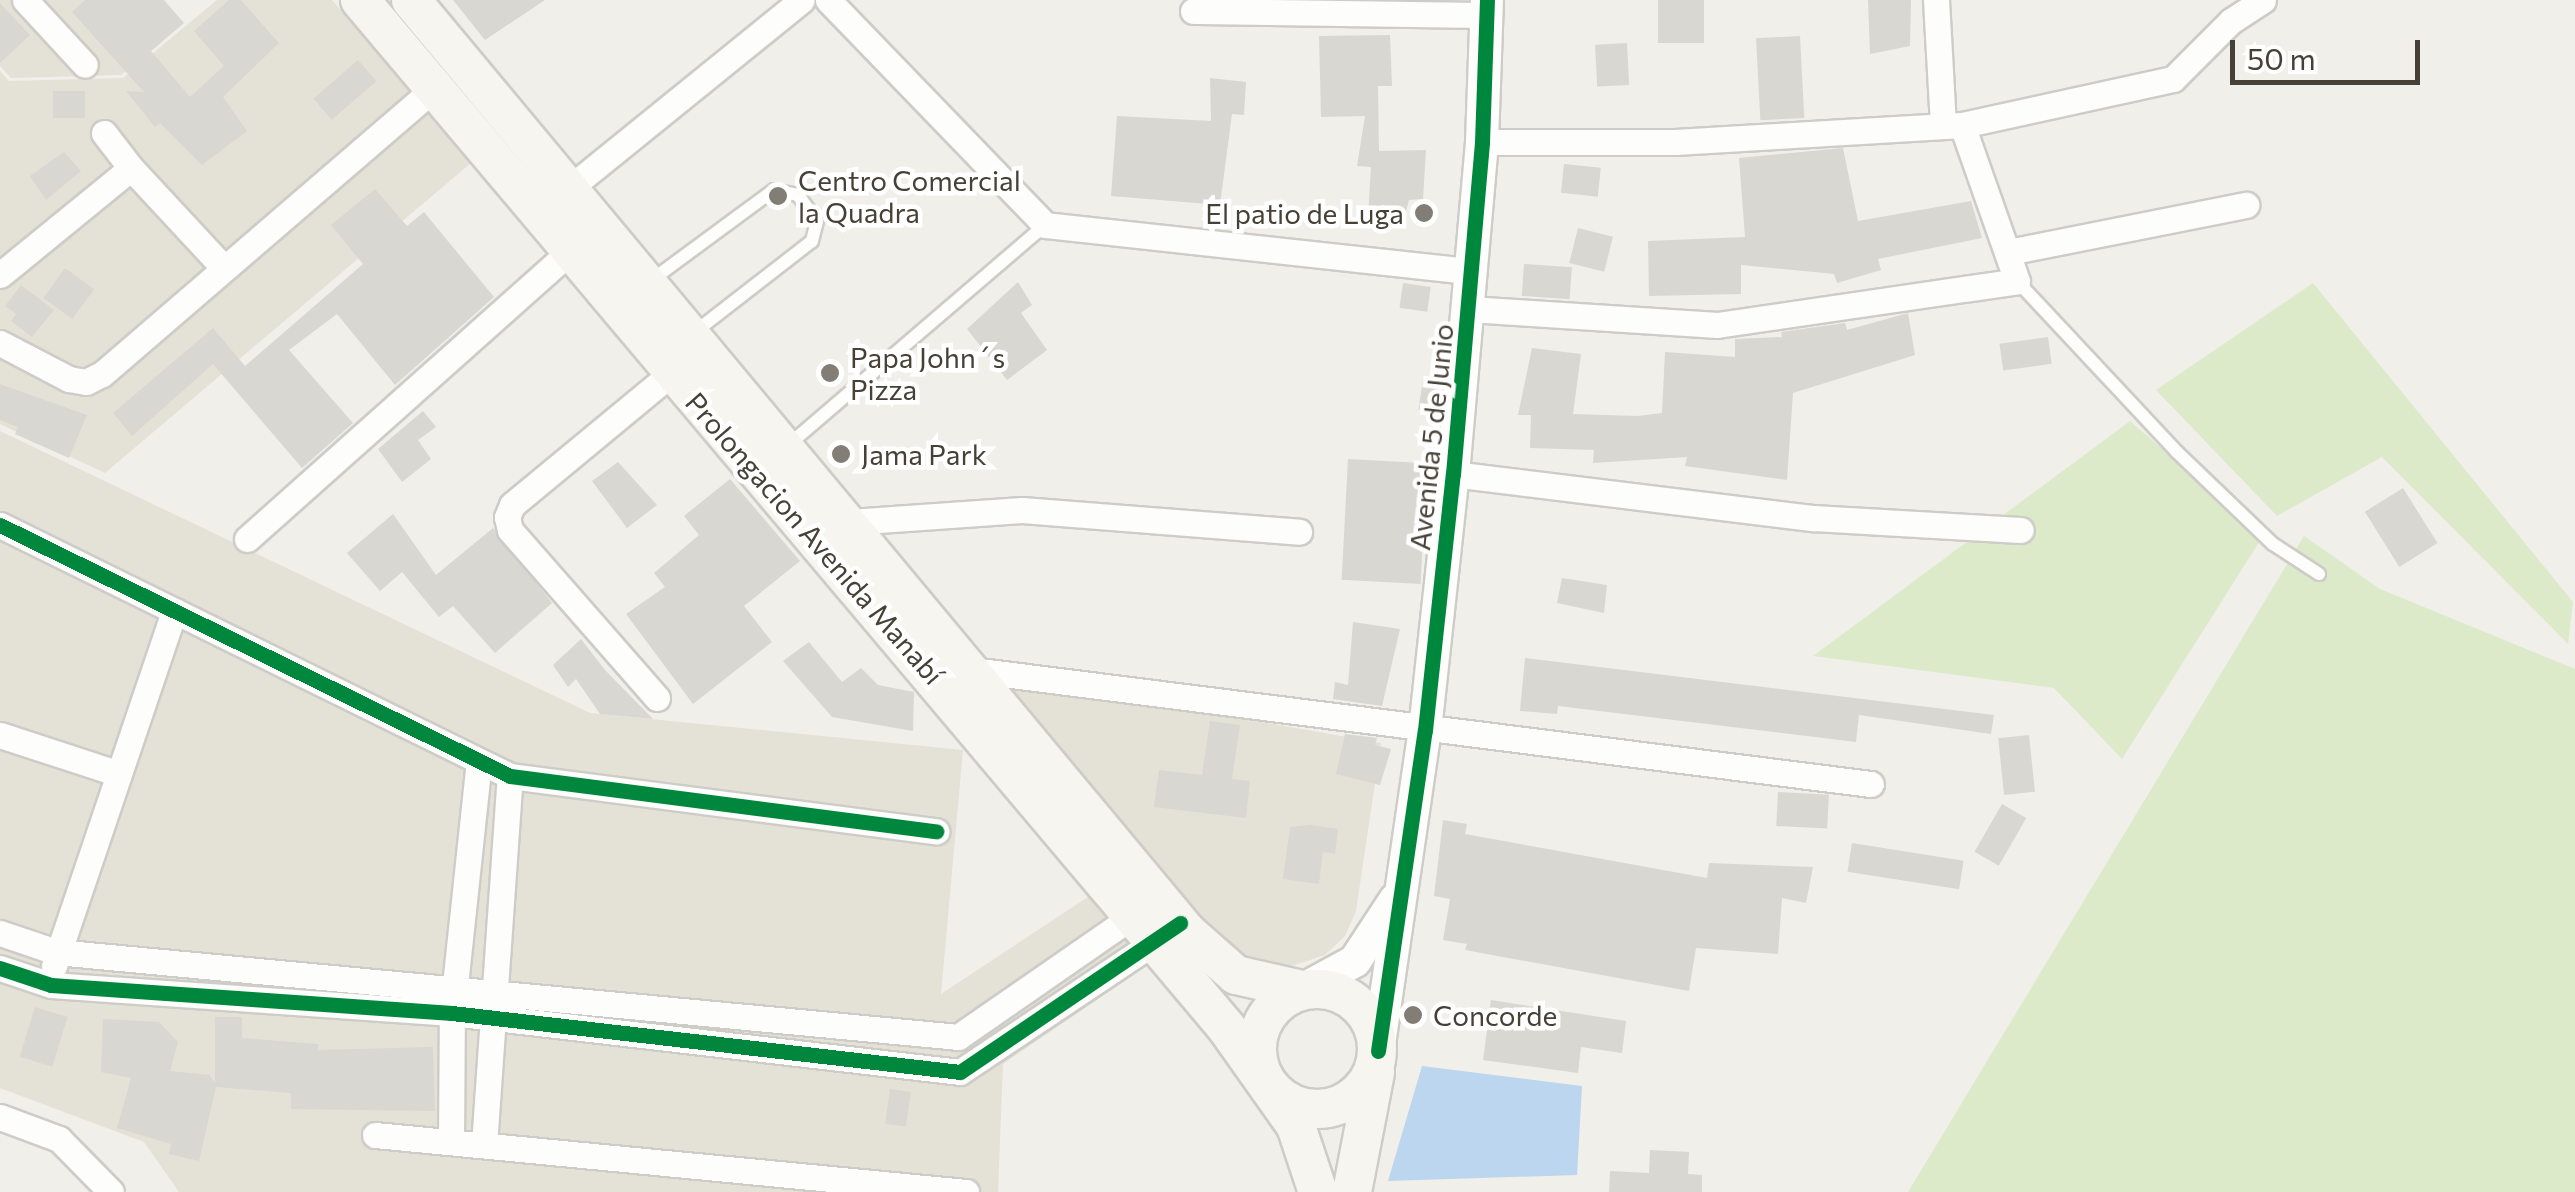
<!DOCTYPE html>
<meta charset="utf-8">
<style>
body{margin:0}
#map{position:relative;width:2575px;height:1192px;overflow:hidden;background:#f0efea;font-family:Commissioner,sans-serif}
div>[style]{position:absolute}
[style*='--x']{left:calc(var(--x)*1px);top:calc(var(--y)*1px);width:calc(var(--w)*1px);rotate:calc(var(--a)*1deg)}
.residential>*{inset:0;background:#e4e1d7}
.green>*{inset:0;background:#dceaca}
.water>*{inset:0;background:#bbd6ee}
.building>*{inset:0;background:#d9d7d2;transform-origin:0 0}
.roads{filter:drop-shadow(2px 0 #ceccc7) drop-shadow(-2px 0 #ceccc7) drop-shadow(0 2px #ceccc7) drop-shadow(0 -2px #ceccc7)}
.service>*{height:12px;margin:-6px;padding:0 6px;transform-origin:6px;border-radius:6px;background:#fdfdfc}
.minor>*{height:25px;margin:-12.5px;padding:0 12.5px;transform-origin:12.5px;border-radius:12.5px;background:#fdfdfc}
.tertiary>*{height:32px;margin:-16px;padding:0 16px;transform-origin:16px;border-radius:16px;background:#fdfdfc}
.secondary>*{height:38px;margin:-19px;padding:0 19px;transform-origin:19px;border-radius:19px;background:#f6f5ef}
.secondary>.ring{margin:-19px;padding:0;box-sizing:content-box;background:none;border:38px solid #f6f5ef;border-radius:50%}
.cycleway>*{height:15px;margin:-7.5px;padding:0 7.5px;transform-origin:7.5px;border-radius:7.5px;background:#00873e}
.dots>*{width:28px;height:28px;translate:-50% -50%;box-sizing:border-box;border:5px solid #fff;border-radius:50%}
span{translate:-50% -50%;white-space:nowrap;text-align:center;line-height:1.15;-webkit-text-stroke:9px #fff;paint-order:stroke}
.poi-label{font-size:28px;color:#464036}
.left{translate:0 -50%;text-align:left}
.right{translate:-100% -50%;text-align:right}
.street-label{font-size:28px;color:#464036}
.scale{position:absolute;left:2230px;top:40px;width:190px;height:45px;box-sizing:border-box;border:5px solid #464036;border-top:0;padding-left:12px;font-size:30px;line-height:35px;white-space:nowrap;color:#464036;-webkit-text-stroke:8px #fff;paint-order:stroke}
</style>
<div id="map">
<div class="residential">
<div style="clip-path:polygon(0 0,121px 0,161px 43px,121px 75px,11px 78px,0 66px)"></div>
<div style="clip-path:polygon(217px 0,332px 0,471px 163px,105px 473px,0 424px,0 71px,9px 81px,123px 78px)"></div>
<div style="clip-path:polygon(0 431px,590px 713px,963px 750px,941px 994px,1094px 893px,1148px 965px,1003px 1064px,998px 1192px,179px 1192px,144px 1142px,0 1088px)"></div>
<div style="clip-path:polygon(1003px 677px,1381px 743px,1356px 911px,1345px 936px,1325px 955px,1283px 969px,1248px 965px,1218px 944px)"></div>
</div>
<div class="green">
<div style="clip-path:polygon(2313px 283px,2573px 602px,2568px 644px,2382px 457px,2277px 516px,2156px 390px)"></div>
<div style="clip-path:polygon(2130px 421px,2263px 536px,2122px 759px,2054px 688px,1813px 656px)"></div>
<div style="clip-path:polygon(2304px 536px,2380px 589px,2575px 669px,2575px 1192px,1908px 1192px)"></div>
</div>
<div class="water">
<div style="clip-path:polygon(1422px 1066px,1582px 1086px,1577px 1175px,1388px 1181px)"></div>
</div>
<div class="building">
<div style="clip-path:polygon(85px 0,164px 0,184px 23px,151px 51px,190px 97px,224px 66px,194px 31px,229px 0,241px 0,279px 43px,223px 97px,247px 131px,202px 165px,160px 123px,155px 127px,126px 91px,144px 92px,72px 12px)"></div>
<div style="clip-path:polygon(453px 0,545px 0,485px 40px)"></div>
<div style="left:1658px;top:0;width:46px;height:43px"></div>
<div style="clip-path:polygon(1868px 0,1911px 0,1910px 46px,1870px 54px)"></div>
<div style="clip-path:polygon(0 3px,30px 35px,0 63px)"></div>
<div style="clip-path:polygon(1390px 35px,1392px 86px,1378px 86px,1379px 151px,1426px 150px,1423px 199px,1409px 200px,1404px 219px,1368px 217px,1371px 167px,1357px 166px,1365px 116px,1321px 117px,1319px 36px)"></div>
<div style="left:1800px;top:36px;width:82px;height:44px;rotate:87deg"></div>
<div style="left:1627px;top:43px;width:42px;height:32px;rotate:87deg"></div>
<div style="left:358px;top:60px;width:28px;height:59px;rotate:49deg"></div>
<div style="clip-path:polygon(1210px 78px,1246px 82px,1244px 115px,1232px 114px,1220px 205px,1111px 196px,1117px 116px,1211px 121px)"></div>
<div style="left:53px;top:91px;width:32px;height:27px"></div>
<div style="clip-path:polygon(1843px 148px,1858px 221px,1971px 201px,1982px 238px,1878px 259px,1881px 270px,1837px 283px,1834px 274px,1741px 265px,1741px 294px,1649px 296px,1648px 241px,1745px 237px,1739px 158px)"></div>
<div style="clip-path:polygon(64px 152px,81px 171px,46px 200px,30px 176px)"></div>
<div style="left:1564px;top:164px;width:37px;height:29px;rotate:6deg"></div>
<div style="clip-path:polygon(375px 189px,407px 226px,424px 212px,494px 297px,395px 385px,337px 314px,289px 350px,353px 423px,302px 468px,213px 364px,132px 436px,113px 413px,213px 328px,245px 366px,363px 264px,331px 225px)"></div>
<div style="left:1578px;top:228px;width:36px;height:36px;rotate:14deg"></div>
<div style="left:1524px;top:264px;width:48px;height:32px;rotate:4deg"></div>
<div style="left:65px;top:268px;width:36px;height:37px;rotate:36deg"></div>
<div style="clip-path:polygon(1018px 282px,1032px 305px,1021px 313px,1047px 350px,1007px 380px,967px 329px)"></div>
<div style="left:1403px;top:283px;width:28px;height:25px;rotate:8deg"></div>
<div style="clip-path:polygon(21px 285px,54px 310px,32px 337px,11px 321px,16px 314px,5px 306px)"></div>
<div style="clip-path:polygon(1908px 313px,1915px 355px,1793px 393px,1787px 480px,1685px 466px,1687px 457px,1593px 463px,1594px 450px,1530px 448px,1531px 415px,1518px 415px,1532px 348px,1581px 354px,1573px 414px,1638px 416px,1662px 413px,1665px 352px,1735px 357px,1735px 339px,1782px 337px,1781px 332px,1845px 323px,1847px 330px)"></div>
<div style="left:2048px;top:337px;width:27px;height:49px;rotate:82deg"></div>
<div style="left:1423px;top:380px;width:18px;height:30px;rotate:9deg"></div>
<div style="clip-path:polygon(0 384px,87px 415px,69px 458px,15px 434px,18px 427px,0 420px)"></div>
<div style="clip-path:polygon(423px 411px,436px 427px,418px 440px,431px 459px,402px 482px,378px 449px)"></div>
<div style="left:1348px;top:459px;width:79px;height:121px;rotate:3deg"></div>
<div style="clip-path:polygon(618px 462px,657px 505px,627px 528px,592px 481px)"></div>
<div style="clip-path:polygon(730px 479px,800px 561px,744px 606px,772px 642px,693px 704px,626px 614px,665px 587px,654px 573px,699px 535px,684px 516px)"></div>
<div style="left:2403px;top:488px;width:65px;height:45px;rotate:58deg"></div>
<div style="clip-path:polygon(393px 514px,436px 575px,493px 528px,552px 603px,495px 653px,453px 606px,439px 617px,402px 572px,380px 591px,347px 553px)"></div>
<div style="clip-path:polygon(1562px 578px,1607px 585px,1604px 613px,1557px 603px)"></div>
<div style="clip-path:polygon(1353px 622px,1400px 629px,1382px 706px,1333px 699px,1335px 682px,1348px 685px)"></div>
<div style="clip-path:polygon(581px 639px,605px 670px,653px 719px,600px 714px,576px 679px,568px 687px,553px 665px)"></div>
<div style="clip-path:polygon(809px 642px,842px 682px,861px 668px,878px 685px,914px 692px,913px 731px,832px 717px,783px 661px)"></div>
<div style="clip-path:polygon(1525px 658px,1994px 715px,1991px 734px,1859px 715px,1856px 742px,1558px 706px,1557px 714px,1520px 711px)"></div>
<div style="clip-path:polygon(1210px 721px,1240px 725px,1232px 779px,1250px 781px,1246px 818px,1154px 807px,1159px 770px,1202px 775px)"></div>
<div style="clip-path:polygon(1345px 734px,1377px 738px,1375px 745px,1391px 749px,1380px 785px,1336px 774px)"></div>
<div style="left:2029px;top:735px;width:57px;height:31px;rotate:84deg"></div>
<div style="left:1778px;top:792px;width:51px;height:34px;rotate:3deg"></div>
<div style="left:2002px;top:804px;width:28px;height:55px;rotate:30deg"></div>
<div style="clip-path:polygon(1443px 820px,1467px 824px,1465px 834px,1707px 878px,1709px 863px,1813px 867px,1806px 903px,1782px 898px,1778px 954px,1696px 948px,1689px 991px,1465px 950px,1467px 944px,1443px 940px,1450px 899px,1434px 896px)"></div>
<div style="clip-path:polygon(1311px 825px,1338px 829px,1335px 854px,1323px 852px,1319px 884px,1283px 879px,1290px 827px)"></div>
<div style="left:1852px;top:843px;width:113px;height:29px;rotate:9deg"></div>
<div style="clip-path:polygon(1491px 1000px,1626px 1021px,1622px 1053px,1581px 1047px,1578px 1073px,1483px 1060px)"></div>
<div style="left:35px;top:1007px;width:34px;height:52px;rotate:17deg"></div>
<div style="clip-path:polygon(215px 1017px,242px 1017px,242px 1038px,318px 1044px,318px 1050px,433px 1047px,435px 1111px,291px 1109px,291px 1093px,216px 1087px,199px 1161px,169px 1154px,171px 1144px,117px 1128px,131px 1078px,101px 1072px,103px 1019px,159px 1022px,178px 1042px,170px 1071px,209px 1075px,215px 1082px)"></div>
<div style="left:890px;top:1089px;width:21px;height:35px;rotate:8deg"></div>
<div style="clip-path:polygon(1650px 1150px,1689px 1152px,1688px 1174px,1702px 1175px,1702px 1192px,1609px 1192px,1610px 1171px,1649px 1173px)"></div>
</div>
<div class="roads">
<div class="service">
<div style="--x:2017;--y:281;--w:234;--a:46.9"></div>
<div style="--x:2177;--y:452;--w:133;--a:43.8"></div>
<div style="--x:2273;--y:544;--w:55;--a:33.1"></div>
<div style="--x:649;--y:282;--w:155;--a:-36.4"></div>
<div style="--x:774;--y:190;--w:25;--a:12"></div>
<div style="--x:798;--y:195;--w:32;--a:54"></div>
<div style="--x:817;--y:221;--w:21;--a:104"></div>
<div style="--x:812;--y:241;--w:152;--a:142.2"></div>
<div style="--x:786;--y:447;--w:341;--a:-40.6"></div>
</div>
<div class="minor">
<div style="--x:25;--y:0;--w:88;--a:47.3"></div>
<div style="--x:828;--y:0;--w:313;--a:46"></div>
<div style="--x:1045;--y:225;--w:427;--a:6.2"></div>
<div style="--x:1936;--y:0;--w:126;--a:86.8"></div>
<div style="--x:1193;--y:11;--w:294;--a:0.8"></div>
<div style="--x:104;--y:133;--w:44;--a:52.4"></div>
<div style="--x:1482;--y:142;--w:193;--a:0"></div>
<div style="--x:1675;--y:142;--w:288;--a:-3.4"></div>
<div style="--x:1962;--y:125;--w:216;--a:-12.3"></div>
<div style="--x:2173;--y:79;--w:82;--a:-45"></div>
<div style="--x:2231;--y:21;--w:38;--a:-33"></div>
<div style="--x:556;--y:199;--w:316;--a:-39"></div>
<div style="--x:2008;--y:252;--w:243;--a:-11.2"></div>
<div style="--x:0;--y:275;--w:169;--a:-39.2"></div>
<div style="--x:131;--y:168;--w:135;--a:47.1"></div>
<div style="--x:1469;--y:309;--w:249;--a:3.7"></div>
<div style="--x:1717;--y:325;--w:303;--a:-8.3"></div>
<div style="--x:2017;--y:281;--w:165;--a:-109.4"></div>
<div style="--x:0;--y:343;--w:78;--a:27.6"></div>
<div style="--x:69;--y:379;--w:17;--a:10"></div>
<div style="--x:86;--y:382;--w:18;--a:-27"></div>
<div style="--x:102;--y:374;--w:439;--a:-40.7"></div>
<div style="--x:1453;--y:474;--w:363;--a:7"></div>
<div style="--x:1813;--y:518;--w:208;--a:3.3"></div>
<div style="--x:0;--y:525;--w:568;--a:26.2"></div>
<div style="--x:510;--y:776;--w:430;--a:7.4"></div>
<div style="--x:839;--y:529;--w:13;--a:-32"></div>
<div style="--x:850;--y:522;--w:172;--a:-4"></div>
<div style="--x:1022;--y:510;--w:278;--a:4.5"></div>
<div style="--x:247;--y:539;--w:450;--a:-41.7"></div>
<div style="--x:972;--y:670;--w:906;--a:7.23"></div>
<div style="--x:657;--y:698;--w:223;--a:-131.2"></div>
<div style="--x:510;--y:530;--w:13;--a:-103"></div>
<div style="--x:507;--y:517;--w:13;--a:-67"></div>
<div style="--x:512;--y:505;--w:209;--a:-39.6"></div>
<div style="--x:0;--y:735;--w:122;--a:18.1"></div>
<div style="--x:0;--y:933;--w:59;--a:18.7"></div>
<div style="--x:56;--y:952;--w:906;--a:5.38"></div>
<div style="--x:958;--y:1037;--w:225;--a:-34.7"></div>
<div style="--x:54;--y:966;--w:375;--a:-71.3"></div>
<div style="--x:0;--y:968;--w:54;--a:18.4"></div>
<div style="--x:51;--y:985;--w:402;--a:4"></div>
<div style="--x:452;--y:1013;--w:511;--a:6.62"></div>
<div style="--x:960;--y:1072;--w:248;--a:-33.8"></div>
<div style="--x:0;--y:1117;--w:63;--a:20.4"></div>
<div style="--x:59;--y:1139;--w:74;--a:45.5"></div>
<div style="--x:375;--y:1135;--w:594;--a:5.51"></div>
<div style="--x:451;--y:1142;--w:129;--a:-89.6"></div>
<div style="--x:452;--y:1013;--w:252;--a:-83.9"></div>
<div style="--x:484;--y:1145;--w:370;--a:-86"></div>
</div>
<div class="tertiary">
<div style="--x:1302;--y:990;--w:60;--a:-28.7"></div>
<div style="--x:1355;--y:961;--w:73;--a:-56.7"></div>
<div style="--x:1378;--y:1051;--w:324;--a:-81.7"></div>
<div style="--x:1425;--y:730;--w:258;--a:-83.8"></div>
<div style="--x:1453;--y:474;--w:333;--a:-85"></div>
<div style="--x:1482;--y:142;--w:142;--a:-88"></div>
</div>
<div class="secondary">
<div style="--x:360;--y:0;--w:1343;--a:49.86"></div>
<div style="--x:1226;--y:1027;--w:121;--a:54.7"></div>
<div style="--x:1296;--y:1126;--w:70;--a:71.6"></div>
<div style="--x:411;--y:0;--w:1213;--a:50.22"></div>
<div style="--x:1187;--y:932;--w:65;--a:41.3"></div>
<div style="--x:1236;--y:975;--w:68;--a:12.8"></div>
<div class="ring" style="left:1257px;top:989px;width:82px;height:82px"></div>
<div style="--x:1352;--y:1192;--w:122;--a:-79.1"></div>
</div>
</div>
<div class="cycleway">
<div style="--x:0;--y:525;--w:568;--a:26.2"></div>
<div style="--x:510;--y:776;--w:430;--a:7.4"></div>
<div style="--x:0;--y:968;--w:54;--a:18.4"></div>
<div style="--x:51;--y:985;--w:402;--a:4"></div>
<div style="--x:452;--y:1013;--w:511;--a:6.62"></div>
<div style="--x:960;--y:1072;--w:266;--a:-34.1"></div>
<div style="--x:1378;--y:1051;--w:324;--a:-81.7"></div>
<div style="--x:1425;--y:730;--w:258;--a:-83.8"></div>
<div style="--x:1453;--y:474;--w:333;--a:-85"></div>
<div style="--x:1482;--y:142;--w:142;--a:-88"></div>
</div>
<div class="dots">
<div style="left:778px;top:196px;background:#827d75"></div>
<div style="left:1424px;top:213px;background:#827d75"></div>
<div style="left:830px;top:373px;background:#827d75"></div>
<div style="left:841px;top:454px;background:#827d75"></div>
<div style="left:1413px;top:1015px;background:#827d75"></div>
</div>
<div class="poi-label">
<span class="left" style="left:798px;top:196px">Centro Comercial<br>la Quadra</span>
<span class="right" style="left:1404px;top:213px">El patio de Luga</span>
<span class="left" style="left:850px;top:373px">Papa John´s<br>Pizza</span>
<span class="left" style="left:861px;top:454px">Jama Park</span>
<span class="left" style="left:1433px;top:1015px">Concorde</span>
</div>
<div class="street-label">
<span style="left:1431px;top:437px;rotate:-84deg">Avenida 5 de Junio</span>
<span style="left:815px;top:538px;rotate:49deg">Prolongacion Avenida Manabí</span>
</div>
<div class="scale">50 m</div>
</div>
